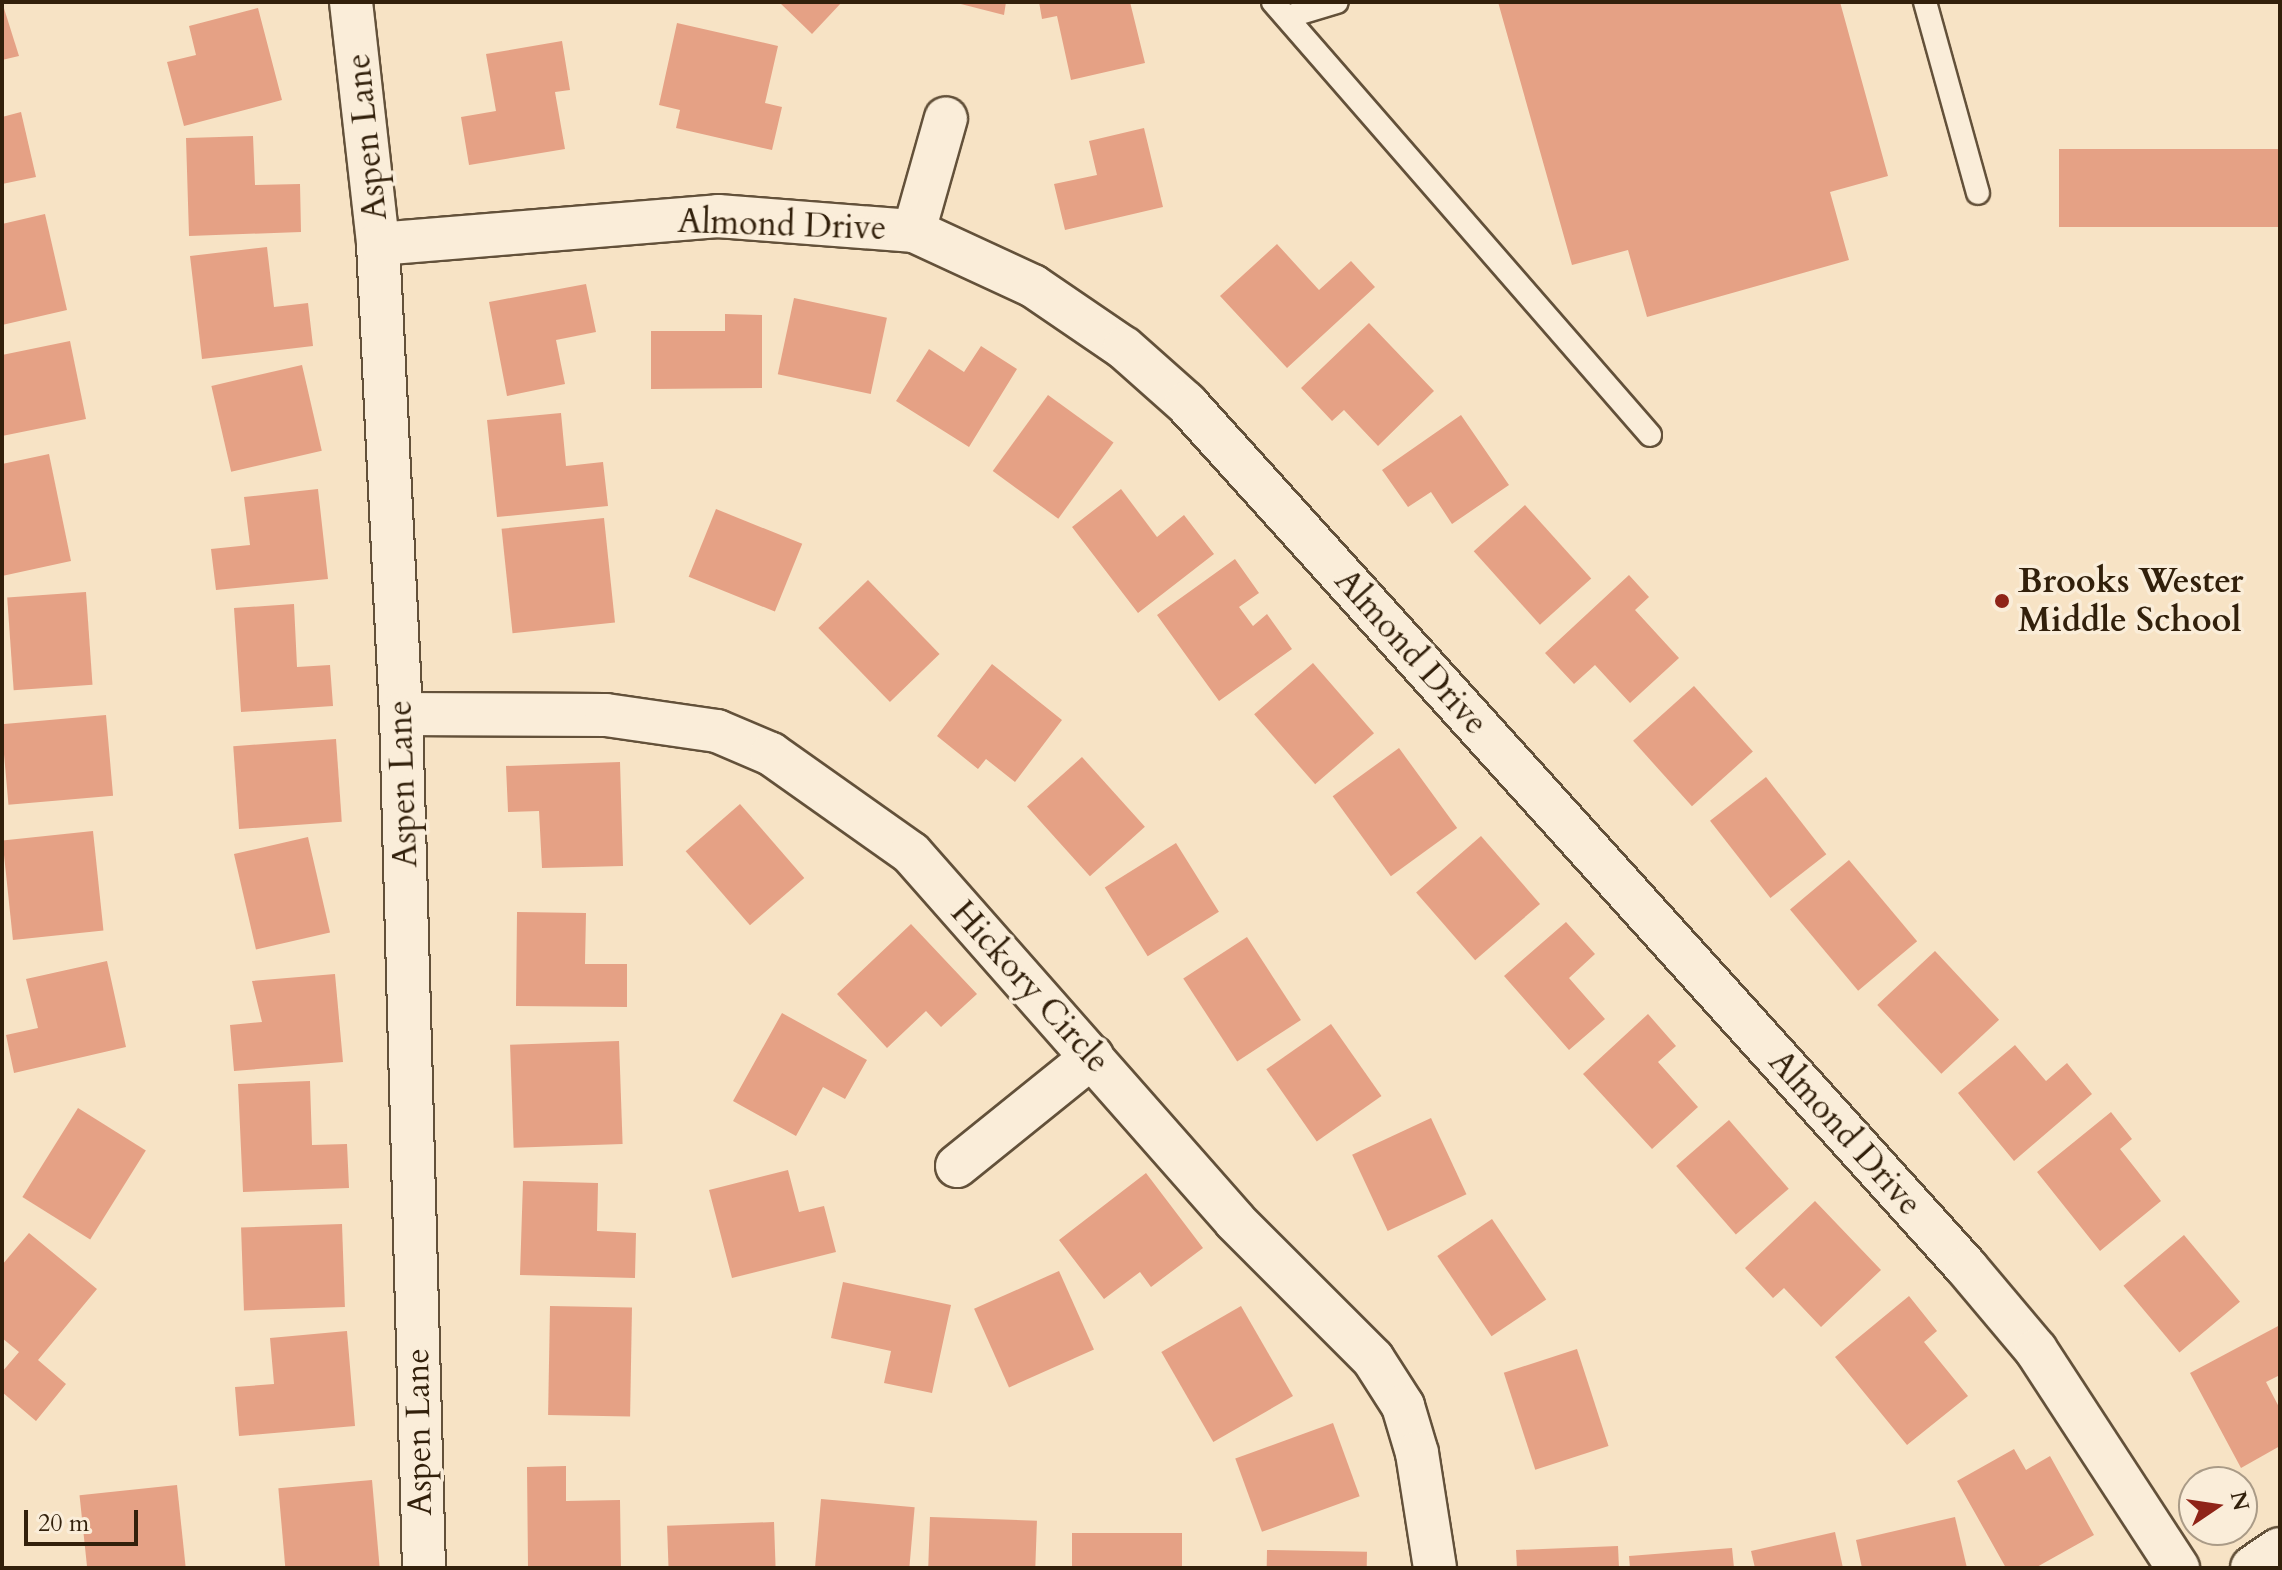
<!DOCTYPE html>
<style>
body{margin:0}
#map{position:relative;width:2282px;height:1570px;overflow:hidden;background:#f7e3c5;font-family:Cardo,serif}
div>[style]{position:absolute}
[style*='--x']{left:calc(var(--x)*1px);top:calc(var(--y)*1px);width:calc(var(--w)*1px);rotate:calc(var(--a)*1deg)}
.building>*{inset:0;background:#e5a185;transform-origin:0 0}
.roads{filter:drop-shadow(2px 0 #63513a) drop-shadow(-2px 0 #63513a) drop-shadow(0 2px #63513a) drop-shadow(0 -2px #63513a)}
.service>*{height:22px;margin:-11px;padding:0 11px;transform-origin:11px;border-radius:11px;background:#faedd9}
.minor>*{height:42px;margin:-21px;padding:0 21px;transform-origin:21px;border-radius:21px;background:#faedd9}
.tertiary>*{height:44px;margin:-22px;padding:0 22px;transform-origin:22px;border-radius:22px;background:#faedd9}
.dots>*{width:22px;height:22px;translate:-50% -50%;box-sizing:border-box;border:4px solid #faedd9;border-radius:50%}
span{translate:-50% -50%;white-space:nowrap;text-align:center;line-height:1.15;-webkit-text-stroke:7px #faedd9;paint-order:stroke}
.street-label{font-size:34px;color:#32200b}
.poi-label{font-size:34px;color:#32200b;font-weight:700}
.left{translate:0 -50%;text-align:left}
.frame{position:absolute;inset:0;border:4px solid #32200b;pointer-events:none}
.north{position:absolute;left:2178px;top:1466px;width:80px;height:80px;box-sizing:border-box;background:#faedd9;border:2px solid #aa9b87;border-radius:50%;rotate:77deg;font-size:22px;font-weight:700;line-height:32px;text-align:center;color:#32200b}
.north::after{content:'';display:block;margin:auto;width:28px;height:36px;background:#8f2418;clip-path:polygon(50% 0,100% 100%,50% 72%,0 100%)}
.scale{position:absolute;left:24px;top:1510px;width:114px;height:36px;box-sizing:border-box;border:4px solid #32200b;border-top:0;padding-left:10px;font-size:24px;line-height:28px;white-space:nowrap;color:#32200b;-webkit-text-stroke:6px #faedd9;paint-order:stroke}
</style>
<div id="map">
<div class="building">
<div style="clip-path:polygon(2px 2px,19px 56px,2px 60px)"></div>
<div style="clip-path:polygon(779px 2px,842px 2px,812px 34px)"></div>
<div style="clip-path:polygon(953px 2px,1006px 2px,1004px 15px)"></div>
<div style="clip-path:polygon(1039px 2px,1130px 2px,1145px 63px,1071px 80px,1057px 16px,1042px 19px)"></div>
<div style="clip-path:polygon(1498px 2px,1840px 2px,1888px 176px,1830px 192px,1849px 260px,1647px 317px,1628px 250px,1572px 265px)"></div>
<div style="clip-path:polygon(258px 8px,282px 100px,184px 126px,167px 62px,196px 55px,189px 26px)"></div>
<div style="clip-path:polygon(677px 23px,778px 46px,765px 103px,782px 107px,772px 150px,676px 128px,680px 110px,659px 105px)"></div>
<div style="clip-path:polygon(562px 41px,570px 90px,555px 92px,565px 149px,469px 165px,461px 117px,496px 111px,486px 54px)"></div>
<div style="clip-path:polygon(21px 112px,36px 177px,2px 184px,2px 117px)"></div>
<div style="clip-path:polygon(1144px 128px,1163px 207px,1065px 230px,1054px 184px,1097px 175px,1089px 141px)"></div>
<div style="clip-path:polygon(253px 136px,255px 185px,300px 184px,301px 232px,189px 236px,186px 138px)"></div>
<div style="left:2280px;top:149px;width:78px;height:221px;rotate:90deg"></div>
<div style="clip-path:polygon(45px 214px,67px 310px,2px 325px,2px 224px)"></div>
<div style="clip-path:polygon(1277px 244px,1319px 290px,1351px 261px,1375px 287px,1287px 368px,1220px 296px)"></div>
<div style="clip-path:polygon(267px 247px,274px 307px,308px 303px,313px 346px,202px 359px,190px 256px)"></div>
<div style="clip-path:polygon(586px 284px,596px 332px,556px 340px,565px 384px,507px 396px,489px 302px)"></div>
<div style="left:794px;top:298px;width:95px;height:78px;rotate:12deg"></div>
<div style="clip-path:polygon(725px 314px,762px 315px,762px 388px,651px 389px,651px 331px,725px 331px)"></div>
<div style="clip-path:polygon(1369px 323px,1434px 391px,1378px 446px,1344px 410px,1332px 421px,1301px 388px)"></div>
<div style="clip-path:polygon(70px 341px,86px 419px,2px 436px,2px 355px)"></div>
<div style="clip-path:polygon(981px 346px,1017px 369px,969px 447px,896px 401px,929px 349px,964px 372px)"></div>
<div style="left:302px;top:365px;width:88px;height:93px;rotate:77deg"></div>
<div style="left:1048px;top:395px;width:81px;height:94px;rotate:36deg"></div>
<div style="clip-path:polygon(561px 413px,566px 466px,603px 462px,608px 506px,497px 517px,487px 420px)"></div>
<div style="clip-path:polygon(1461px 415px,1509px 485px,1452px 524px,1431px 492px,1408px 507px,1382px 470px)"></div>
<div style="clip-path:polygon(49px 454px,71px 561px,2px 576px,2px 464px)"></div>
<div style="clip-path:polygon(318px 489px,328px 579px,216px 590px,211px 549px,250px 545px,244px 497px)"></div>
<div style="clip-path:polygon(1121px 489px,1157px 537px,1184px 515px,1214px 554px,1138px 613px,1072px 527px)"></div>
<div style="left:1525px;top:505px;width:99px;height:69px;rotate:48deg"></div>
<div style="left:716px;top:509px;width:93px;height:73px;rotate:22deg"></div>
<div style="left:604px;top:518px;width:105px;height:103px;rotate:84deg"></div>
<div style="clip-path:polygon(1235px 559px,1259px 593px,1239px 607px,1253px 626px,1267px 614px,1292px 649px,1219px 701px,1157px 615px)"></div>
<div style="clip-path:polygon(1629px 575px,1649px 597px,1635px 610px,1679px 658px,1630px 703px,1595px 665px,1574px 684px,1545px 653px)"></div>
<div style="left:868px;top:580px;width:103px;height:69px;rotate:46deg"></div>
<div style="left:86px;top:592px;width:93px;height:79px;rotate:86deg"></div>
<div style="clip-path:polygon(294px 604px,297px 667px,330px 665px,333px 706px,241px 712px,234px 608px)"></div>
<div style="left:1313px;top:663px;width:93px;height:78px;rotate:49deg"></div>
<div style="clip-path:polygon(992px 664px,1062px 720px,1015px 782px,986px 759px,978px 769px,937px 736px)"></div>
<div style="left:1694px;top:686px;width:88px;height:82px;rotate:48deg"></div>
<div style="left:106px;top:715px;width:81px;height:105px;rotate:85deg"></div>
<div style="left:336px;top:739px;width:83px;height:103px;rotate:86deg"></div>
<div style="left:1399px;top:748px;width:99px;height:82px;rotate:54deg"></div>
<div style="left:1082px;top:757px;width:94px;height:74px;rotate:48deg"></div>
<div style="clip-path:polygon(620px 762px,623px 866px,542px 868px,539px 811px,508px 812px,506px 766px)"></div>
<div style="left:1766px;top:777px;width:98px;height:71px;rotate:52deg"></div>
<div style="left:740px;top:804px;width:98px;height:72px;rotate:49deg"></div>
<div style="left:93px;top:831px;width:100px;height:91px;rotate:84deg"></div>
<div style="left:1481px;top:836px;width:90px;height:86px;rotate:49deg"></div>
<div style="left:308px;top:837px;width:98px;height:76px;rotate:77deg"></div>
<div style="left:1176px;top:843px;width:81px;height:84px;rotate:58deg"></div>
<div style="left:1849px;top:860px;width:106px;height:77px;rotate:50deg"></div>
<div style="clip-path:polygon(517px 912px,586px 913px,585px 964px,627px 964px,627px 1007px,516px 1006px)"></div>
<div style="clip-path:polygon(1566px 922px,1595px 954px,1569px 978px,1605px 1019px,1569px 1050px,1504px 976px)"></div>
<div style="clip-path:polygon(911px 924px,977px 994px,941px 1027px,926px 1011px,887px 1048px,837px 994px)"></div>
<div style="left:1247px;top:937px;width:99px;height:76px;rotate:57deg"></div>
<div style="left:1935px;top:951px;width:94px;height:79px;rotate:47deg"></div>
<div style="clip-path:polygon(107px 961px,126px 1047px,14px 1073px,6px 1035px,38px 1028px,26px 979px)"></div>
<div style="clip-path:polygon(335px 974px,343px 1062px,234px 1071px,230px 1025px,262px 1022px,252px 981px)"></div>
<div style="clip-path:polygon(782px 1013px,867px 1060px,845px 1099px,823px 1087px,796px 1136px,733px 1101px)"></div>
<div style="clip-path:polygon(1648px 1014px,1676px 1046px,1658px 1062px,1698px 1107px,1652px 1149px,1583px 1074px)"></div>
<div style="left:1331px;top:1024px;width:88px;height:79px;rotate:55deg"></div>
<div style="left:619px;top:1041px;width:103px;height:109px;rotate:88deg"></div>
<div style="clip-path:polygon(2015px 1045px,2046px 1081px,2067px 1063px,2092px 1094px,2014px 1161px,1958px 1093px)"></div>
<div style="clip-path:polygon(310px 1081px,312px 1145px,347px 1144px,349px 1188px,243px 1192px,238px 1084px)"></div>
<div style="left:78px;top:1108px;width:80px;height:105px;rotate:32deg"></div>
<div style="clip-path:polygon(2111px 1112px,2132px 1139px,2120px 1149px,2161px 1201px,2100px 1251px,2037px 1172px)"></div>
<div style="left:1431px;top:1118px;width:84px;height:87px;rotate:65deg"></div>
<div style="left:1729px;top:1120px;width:91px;height:70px;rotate:49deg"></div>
<div style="clip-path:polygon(788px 1170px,799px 1212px,824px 1206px,836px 1252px,732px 1278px,709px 1190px)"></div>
<div style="clip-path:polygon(1146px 1173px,1203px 1248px,1151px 1287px,1140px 1272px,1104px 1299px,1059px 1240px)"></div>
<div style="clip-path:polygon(523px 1181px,598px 1183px,597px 1231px,636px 1233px,635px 1278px,520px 1275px)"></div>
<div style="clip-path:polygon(1815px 1201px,1881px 1270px,1821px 1327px,1784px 1288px,1773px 1298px,1745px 1268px)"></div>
<div style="left:1492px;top:1219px;width:97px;height:66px;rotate:56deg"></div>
<div style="left:342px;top:1224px;width:83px;height:101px;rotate:88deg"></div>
<div style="clip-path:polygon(29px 1233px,97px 1289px,38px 1360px,66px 1384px,36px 1421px,2px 1392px,2px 1372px,19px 1352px,2px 1338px,2px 1265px)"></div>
<div style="left:2184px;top:1235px;width:87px;height:79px;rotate:50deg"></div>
<div style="left:1059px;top:1271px;width:86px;height:93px;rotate:66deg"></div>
<div style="clip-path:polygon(843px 1282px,951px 1305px,932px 1393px,884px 1383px,891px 1351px,831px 1338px)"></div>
<div style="clip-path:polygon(1909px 1296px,1937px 1331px,1924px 1342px,1968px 1396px,1907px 1445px,1835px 1357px)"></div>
<div style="left:550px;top:1306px;width:82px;height:109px;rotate:1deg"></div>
<div style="left:1241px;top:1306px;width:104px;height:92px;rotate:60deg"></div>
<div style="clip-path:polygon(2280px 1325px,2280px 1375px,2266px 1382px,2280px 1409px,2280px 1446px,2241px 1468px,2190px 1373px)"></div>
<div style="clip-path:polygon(347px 1331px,355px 1426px,239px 1436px,235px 1387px,274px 1384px,270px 1338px)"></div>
<div style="left:1577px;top:1349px;width:102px;height:77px;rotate:72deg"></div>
<div style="left:1333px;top:1423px;width:78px;height:104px;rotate:70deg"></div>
<div style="clip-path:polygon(2014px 1449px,2026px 1470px,2050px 1456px,2094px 1535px,2035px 1568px,2006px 1568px,1957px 1481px)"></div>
<div style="clip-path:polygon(566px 1466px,566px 1501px,620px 1500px,621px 1568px,528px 1568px,527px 1467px)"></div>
<div style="left:372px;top:1480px;width:88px;height:94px;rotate:85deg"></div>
<div style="left:177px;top:1485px;width:83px;height:98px;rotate:84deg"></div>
<div style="left:821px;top:1499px;width:94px;height:69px;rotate:5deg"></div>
<div style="left:930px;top:1517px;width:107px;height:51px;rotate:2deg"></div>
<div style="clip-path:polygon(1955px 1517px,1967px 1568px,1862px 1568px,1856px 1540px)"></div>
<div style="left:774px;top:1522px;width:46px;height:107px;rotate:88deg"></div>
<div style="clip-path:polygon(1835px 1532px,1843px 1568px,1755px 1568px,1751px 1551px)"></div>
<div style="left:1182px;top:1533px;width:35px;height:110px;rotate:90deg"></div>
<div style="clip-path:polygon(1618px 1546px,1619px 1568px,1517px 1568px,1516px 1550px)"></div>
<div style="clip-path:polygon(1732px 1548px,1734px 1568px,1630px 1568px,1629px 1556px)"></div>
<div style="left:1267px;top:1550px;width:100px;height:18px;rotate:1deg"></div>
</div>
<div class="roads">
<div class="service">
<div style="--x:1273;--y:2;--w:574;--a:48.95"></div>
<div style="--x:1925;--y:2;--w:198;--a:74.5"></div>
<div style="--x:1287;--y:17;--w:52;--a:-16.7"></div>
</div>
<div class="minor">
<div style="--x:351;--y:2;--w:244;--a:83.6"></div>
<div style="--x:378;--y:244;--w:471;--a:87.2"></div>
<div style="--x:401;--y:714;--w:854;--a:88.46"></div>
<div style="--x:914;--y:231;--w:117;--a:-74.2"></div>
<div style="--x:378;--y:244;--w:341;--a:-4.7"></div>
<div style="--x:718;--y:216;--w:197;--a:4.4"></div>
<div style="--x:914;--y:231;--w:131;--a:24.8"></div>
<div style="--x:1033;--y:286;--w:110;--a:34.3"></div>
<div style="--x:1124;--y:348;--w:83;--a:41.6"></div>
<div style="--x:1186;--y:403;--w:1165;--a:47.92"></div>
<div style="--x:1967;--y:1268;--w:107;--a:49.9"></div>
<div style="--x:2036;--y:1350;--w:260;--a:56.9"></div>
<div style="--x:401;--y:714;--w:205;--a:0.3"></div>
<div style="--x:606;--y:715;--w:112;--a:8.2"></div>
<div style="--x:717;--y:731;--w:59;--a:23.1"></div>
<div style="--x:771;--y:754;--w:171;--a:35.3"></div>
<div style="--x:911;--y:853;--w:490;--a:48.6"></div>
<div style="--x:1235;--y:1221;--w:195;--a:45"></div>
<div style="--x:1373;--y:1359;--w:56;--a:57.4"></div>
<div style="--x:1403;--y:1406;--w:49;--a:73.4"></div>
<div style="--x:1417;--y:1453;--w:116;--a:81.1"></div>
<div style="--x:957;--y:1166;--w:174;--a:-38.9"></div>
</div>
<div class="tertiary">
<div style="--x:2253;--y:1568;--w:32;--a:-34"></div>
</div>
</div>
<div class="dots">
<div style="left:2002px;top:601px;background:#8f2418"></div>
</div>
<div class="street-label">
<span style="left:367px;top:137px;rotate:-96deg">Aspen Lane</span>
<span style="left:782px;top:225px;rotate:2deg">Almond Drive</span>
<span style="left:1411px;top:652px;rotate:48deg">Almond Drive</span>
<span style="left:403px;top:784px;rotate:-92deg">Aspen Lane</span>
<span style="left:1030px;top:987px;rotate:48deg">Hickory Circle</span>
<span style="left:1845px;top:1133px;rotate:48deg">Almond Drive</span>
<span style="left:419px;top:1432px;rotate:-91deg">Aspen Lane</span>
</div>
<div class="poi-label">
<span class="left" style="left:2018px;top:601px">Brooks Wester<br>Middle School</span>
</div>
<div class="frame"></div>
<div class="north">N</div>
<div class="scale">20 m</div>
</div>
